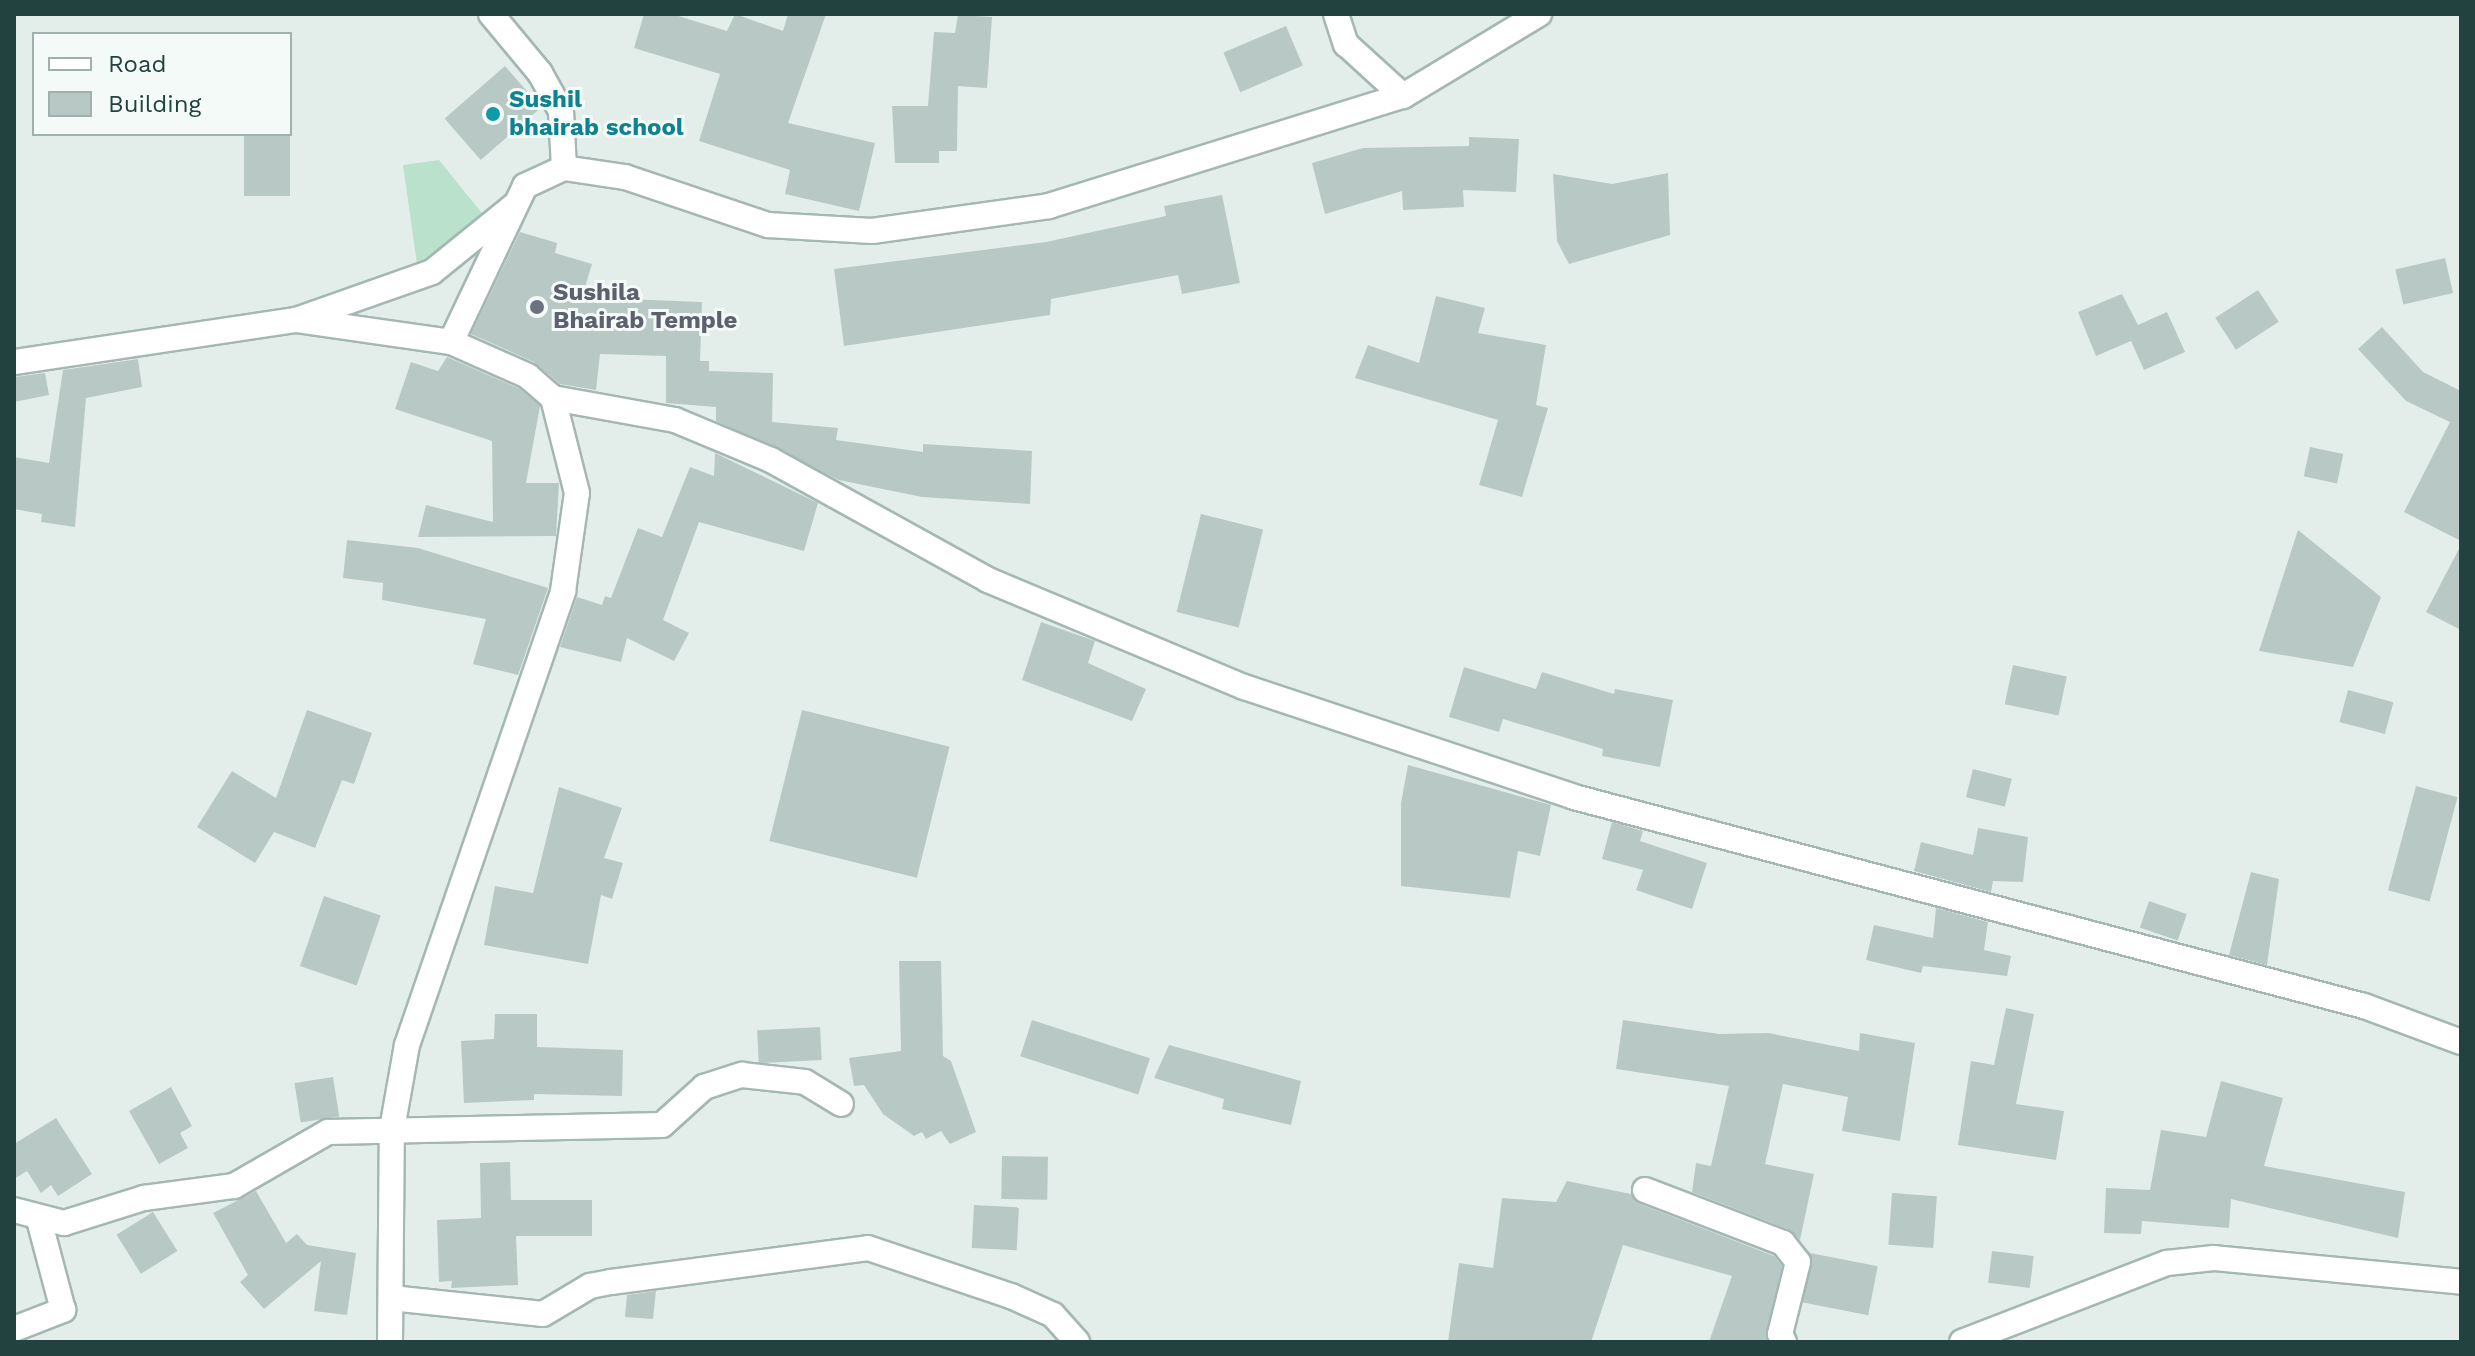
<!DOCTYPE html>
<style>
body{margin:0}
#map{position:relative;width:2475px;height:1356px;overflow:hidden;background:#e3eeeb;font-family:"Work Sans",sans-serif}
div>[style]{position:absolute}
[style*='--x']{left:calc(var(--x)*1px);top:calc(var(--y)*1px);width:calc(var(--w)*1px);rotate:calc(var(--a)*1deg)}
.green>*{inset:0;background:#bae1cc}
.building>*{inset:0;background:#b8c9c5;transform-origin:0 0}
.roads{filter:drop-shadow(2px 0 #a5b7b4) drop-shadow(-2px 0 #a5b7b4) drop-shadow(0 2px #a5b7b4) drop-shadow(0 -2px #a5b7b4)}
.minor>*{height:24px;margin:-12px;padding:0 12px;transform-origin:12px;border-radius:12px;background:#fff}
.dots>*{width:22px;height:22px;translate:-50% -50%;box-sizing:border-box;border:4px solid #f4faf8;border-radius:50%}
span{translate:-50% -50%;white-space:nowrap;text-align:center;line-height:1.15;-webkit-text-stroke:6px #f4faf8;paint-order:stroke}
.culture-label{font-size:24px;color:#0d838f;font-weight:700}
.left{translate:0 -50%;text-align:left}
.worship-label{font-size:24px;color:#5b616d;font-weight:700}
.frame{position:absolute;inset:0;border:16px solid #21423f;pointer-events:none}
.legend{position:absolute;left:32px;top:32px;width:260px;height:104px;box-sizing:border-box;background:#f4faf8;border:2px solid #a0b0ae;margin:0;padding:10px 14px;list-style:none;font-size:24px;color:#21423f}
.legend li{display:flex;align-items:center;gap:16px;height:40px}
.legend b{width:40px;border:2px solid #a0b0ae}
</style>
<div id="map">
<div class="green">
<div style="clip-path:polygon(439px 160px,485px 217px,417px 264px,403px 165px)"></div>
</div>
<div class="building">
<div style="clip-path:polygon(644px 14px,672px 14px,727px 31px,735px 14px,783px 31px,788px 14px,826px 14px,788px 123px,875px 143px,859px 211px,785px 194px,790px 170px,699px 141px,720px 74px,634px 48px)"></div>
<div style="clip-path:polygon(958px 15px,992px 17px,987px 88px,958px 86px,957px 151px,939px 151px,939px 163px,895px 163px,892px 106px,928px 106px,934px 32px,955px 33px)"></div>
<div style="left:1286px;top:26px;width:43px;height:68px;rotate:67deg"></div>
<div style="left:505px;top:66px;width:55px;height:80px;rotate:49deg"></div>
<div style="left:244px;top:134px;width:46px;height:62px"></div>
<div style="clip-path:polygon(1469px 137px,1519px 139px,1516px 192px,1463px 190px,1464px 207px,1403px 210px,1402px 191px,1325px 214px,1312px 163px,1363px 148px,1469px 146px)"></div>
<div style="clip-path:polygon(1668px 173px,1670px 235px,1569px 264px,1557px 241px,1553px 174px,1612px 184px)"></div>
<div style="clip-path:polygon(1222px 195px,1240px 283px,1182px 294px,1178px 275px,1051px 299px,1050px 315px,844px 346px,834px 269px,1046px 242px,1166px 216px,1164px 206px)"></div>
<div style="clip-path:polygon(520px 232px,557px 243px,555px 253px,592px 264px,585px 287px,625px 299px,702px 302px,700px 361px,709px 361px,709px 371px,773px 373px,772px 422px,838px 428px,836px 440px,923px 452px,923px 444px,1032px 451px,1030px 504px,922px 497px,839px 480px,716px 421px,716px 407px,666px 403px,666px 356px,600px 354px,596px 390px,560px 384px,534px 362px,471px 334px)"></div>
<div style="left:2445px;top:258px;width:36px;height:51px;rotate:77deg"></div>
<div style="left:2258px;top:290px;width:38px;height:51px;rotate:57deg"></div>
<div style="clip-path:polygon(2122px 294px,2138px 325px,2167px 312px,2185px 352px,2144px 370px,2131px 341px,2096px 356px,2078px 312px)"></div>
<div style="clip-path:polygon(1436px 296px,1485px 308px,1478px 333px,1546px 345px,1536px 405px,1548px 408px,1522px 497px,1479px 485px,1498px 420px,1355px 378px,1368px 345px,1419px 363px)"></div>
<div style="clip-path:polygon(2382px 327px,2423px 372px,2461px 391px,2461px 541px,2404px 512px,2450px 422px,2406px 401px,2358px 349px)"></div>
<div style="clip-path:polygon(447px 357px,520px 389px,540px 406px,526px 483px,559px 483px,556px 536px,418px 537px,426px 505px,493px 522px,492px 441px,395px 409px,411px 362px,438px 371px)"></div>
<div style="clip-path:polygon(138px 359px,142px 387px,86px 398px,75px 527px,41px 522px,42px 514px,14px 509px,14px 457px,49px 463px,63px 370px)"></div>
<div style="clip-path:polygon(45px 373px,49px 395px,14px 402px,14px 377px)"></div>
<div style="left:2310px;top:447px;width:34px;height:30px;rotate:12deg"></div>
<div style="clip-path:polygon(715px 453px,818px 503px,804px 551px,699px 522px,663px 620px,689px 633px,674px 661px,627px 638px,621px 662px,560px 647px,577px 597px,602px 605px,605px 596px,611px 598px,638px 528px,662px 537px,690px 467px,714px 476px)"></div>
<div style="left:1201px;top:514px;width:64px;height:101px;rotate:14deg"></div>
<div style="clip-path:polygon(2298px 530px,2381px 597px,2353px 667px,2259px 651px)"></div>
<div style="clip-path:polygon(347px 540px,418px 548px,548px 588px,518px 675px,473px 664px,486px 619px,382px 600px,383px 583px,343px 578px)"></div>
<div style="clip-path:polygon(2461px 545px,2461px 630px,2426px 612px)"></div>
<div style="clip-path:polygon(1041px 622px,1095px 641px,1088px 663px,1146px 689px,1132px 721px,1022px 680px)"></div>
<div style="left:2013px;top:665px;width:55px;height:40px;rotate:12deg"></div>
<div style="clip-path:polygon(1464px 667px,1536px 689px,1542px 672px,1614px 694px,1615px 689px,1673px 700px,1660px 767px,1602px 756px,1603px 749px,1503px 719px,1499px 732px,1449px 717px)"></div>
<div style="left:2348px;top:690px;width:47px;height:33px;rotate:15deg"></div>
<div style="clip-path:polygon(307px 710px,372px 733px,354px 784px,342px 780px,315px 848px,274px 832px,255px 863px,197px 827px,232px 771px,276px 798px)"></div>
<div style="left:802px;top:710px;width:152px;height:135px;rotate:14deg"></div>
<div style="clip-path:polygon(1408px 765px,1551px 805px,1540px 856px,1518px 851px,1510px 898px,1401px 886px,1401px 803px)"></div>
<div style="left:1973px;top:769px;width:40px;height:29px;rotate:14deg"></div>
<div style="left:2416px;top:786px;width:43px;height:108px;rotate:15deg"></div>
<div style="clip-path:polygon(559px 787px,622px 808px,604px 858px,623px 863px,612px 899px,601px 895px,588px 964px,484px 945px,495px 886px,533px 893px)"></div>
<div style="clip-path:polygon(1612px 822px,1643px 831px,1640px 841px,1707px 863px,1692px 909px,1636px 890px,1643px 870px,1602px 859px)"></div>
<div style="clip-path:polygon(1978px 828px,2028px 837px,2023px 882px,1993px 881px,1991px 892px,1914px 871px,1921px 842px,1973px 855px)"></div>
<div style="clip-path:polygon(2251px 872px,2279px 879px,2267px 965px,2229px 955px)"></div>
<div style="left:324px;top:896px;width:60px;height:74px;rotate:19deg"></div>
<div style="left:2149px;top:901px;width:40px;height:28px;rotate:19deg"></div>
<div style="clip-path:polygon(1936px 908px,1988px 922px,1984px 950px,2011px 956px,2007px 976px,1923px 966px,1921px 973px,1866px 960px,1874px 925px,1933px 938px)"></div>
<div style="clip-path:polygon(899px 961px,941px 961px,943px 1056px,951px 1061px,976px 1132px,950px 1144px,941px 1131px,926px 1139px,922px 1132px,914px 1136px,883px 1114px,864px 1085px,854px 1086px,849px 1058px,901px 1051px)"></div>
<div style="clip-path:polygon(2006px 1008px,2034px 1014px,2016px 1104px,2064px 1111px,2056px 1160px,1958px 1145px,1971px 1061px,1994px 1065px)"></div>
<div style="clip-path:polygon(495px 1014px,537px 1014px,537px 1047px,623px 1050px,622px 1096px,534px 1094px,534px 1100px,464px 1103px,461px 1041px,494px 1039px)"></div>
<div style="left:1032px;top:1020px;width:124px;height:38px;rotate:18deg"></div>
<div style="clip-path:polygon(1623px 1020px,1719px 1034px,1768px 1033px,1859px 1051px,1860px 1033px,1915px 1043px,1900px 1141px,1842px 1131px,1848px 1097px,1783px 1084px,1765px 1164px,1814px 1174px,1800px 1240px,1788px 1229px,1692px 1192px,1696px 1163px,1711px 1166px,1729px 1086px,1616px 1069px)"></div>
<div style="left:820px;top:1027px;width:33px;height:63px;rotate:87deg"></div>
<div style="clip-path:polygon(1169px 1045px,1301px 1081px,1291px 1125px,1222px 1109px,1224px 1099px,1154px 1078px)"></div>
<div style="left:333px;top:1077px;width:40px;height:39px;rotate:81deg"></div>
<div style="clip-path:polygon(2221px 1081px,2283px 1098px,2264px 1166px,2405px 1192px,2398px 1238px,2231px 1199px,2229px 1228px,2142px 1221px,2141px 1234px,2104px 1233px,2106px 1188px,2150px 1190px,2161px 1130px,2206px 1137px)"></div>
<div style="clip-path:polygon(171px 1087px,192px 1126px,180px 1133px,188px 1148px,159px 1164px,129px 1111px)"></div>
<div style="clip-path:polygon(56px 1118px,92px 1174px,58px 1196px,51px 1185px,41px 1193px,27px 1171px,14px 1179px,14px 1144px)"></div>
<div style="left:1002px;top:1156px;width:46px;height:43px;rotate:1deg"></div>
<div style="clip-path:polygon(510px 1162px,511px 1200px,592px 1200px,592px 1236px,516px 1236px,518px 1285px,451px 1288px,452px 1281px,439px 1282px,437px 1220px,481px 1218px,480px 1163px)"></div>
<div style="clip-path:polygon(1567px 1181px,1631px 1194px,1640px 1204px,1774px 1256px,1782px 1266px,1766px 1342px,1709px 1342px,1732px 1276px,1623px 1245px,1591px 1342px,1448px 1342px,1459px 1263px,1493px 1268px,1502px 1198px,1556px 1202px)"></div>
<div style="clip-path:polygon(256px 1191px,286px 1243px,297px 1234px,307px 1245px,356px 1253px,347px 1315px,314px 1311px,321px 1261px,264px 1309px,240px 1282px,248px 1275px,213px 1213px)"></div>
<div style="left:1892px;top:1193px;width:45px;height:52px;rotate:4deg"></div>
<div style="left:974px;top:1205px;width:45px;height:43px;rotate:3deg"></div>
<div style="left:153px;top:1212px;width:46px;height:43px;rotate:58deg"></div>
<div style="left:1992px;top:1251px;width:42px;height:32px;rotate:7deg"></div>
<div style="left:1810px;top:1253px;width:69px;height:50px;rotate:11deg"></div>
<div style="clip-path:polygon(656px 1291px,653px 1319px,625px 1317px,627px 1295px)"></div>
</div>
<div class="roads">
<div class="minor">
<div style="--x:491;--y:14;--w:77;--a:50.3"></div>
<div style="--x:540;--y:73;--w:43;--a:61.1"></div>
<div style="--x:561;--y:111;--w:57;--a:87"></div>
<div style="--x:1336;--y:14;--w:32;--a:72"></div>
<div style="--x:1346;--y:44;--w:77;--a:42.4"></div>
<div style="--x:451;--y:342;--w:173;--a:-64.6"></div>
<div style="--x:525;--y:186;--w:43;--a:-24.8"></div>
<div style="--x:564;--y:168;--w:62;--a:8.4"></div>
<div style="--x:625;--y:177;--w:151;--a:18.6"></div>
<div style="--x:768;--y:225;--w:104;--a:3.3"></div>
<div style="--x:872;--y:231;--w:179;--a:-8"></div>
<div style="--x:1049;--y:206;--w:371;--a:-17.3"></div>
<div style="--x:1403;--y:96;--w:159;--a:-31.1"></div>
<div style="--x:14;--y:362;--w:285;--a:-8.5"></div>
<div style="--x:553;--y:398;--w:124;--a:10.2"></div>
<div style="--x:675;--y:420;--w:104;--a:22.6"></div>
<div style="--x:771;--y:460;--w:248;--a:28.9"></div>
<div style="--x:988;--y:580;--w:277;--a:22.7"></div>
<div style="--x:1244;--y:687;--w:348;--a:18.4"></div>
<div style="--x:1574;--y:797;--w:817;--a:14.82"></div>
<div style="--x:2364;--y:1006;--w:103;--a:20.4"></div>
<div style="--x:1645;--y:1190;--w:148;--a:21"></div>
<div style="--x:1783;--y:1243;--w:24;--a:52"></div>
<div style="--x:1798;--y:1262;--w:74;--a:104"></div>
<div style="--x:1780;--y:1334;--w:9;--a:63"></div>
<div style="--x:14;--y:1210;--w:52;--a:14.6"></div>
<div style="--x:64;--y:1223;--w:84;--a:-17.4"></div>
<div style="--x:144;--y:1198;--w:91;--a:-7.6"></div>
<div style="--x:234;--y:1186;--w:108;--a:-29.9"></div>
<div style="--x:328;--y:1132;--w:334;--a:-1.2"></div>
<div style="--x:662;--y:1125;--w:57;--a:-42.1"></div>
<div style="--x:704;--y:1087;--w:40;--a:-18"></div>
<div style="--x:742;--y:1075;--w:63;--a:6.3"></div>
<div style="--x:805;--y:1082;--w:42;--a:31.4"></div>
<div style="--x:391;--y:1298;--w:153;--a:6"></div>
<div style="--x:543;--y:1314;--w:55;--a:-30.8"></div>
<div style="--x:590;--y:1286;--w:21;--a:-11"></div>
<div style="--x:611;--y:1282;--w:259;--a:-7.5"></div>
<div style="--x:868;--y:1248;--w:151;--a:18.6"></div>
<div style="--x:1011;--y:1296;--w:46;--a:24.3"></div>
<div style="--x:1053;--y:1315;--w:36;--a:48"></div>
<div style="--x:14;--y:1329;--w:53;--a:-21.2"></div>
<div style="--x:63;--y:1310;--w:93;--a:-104.9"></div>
<div style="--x:390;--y:1342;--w:213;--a:-89.5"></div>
<div style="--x:392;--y:1129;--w:85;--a:-79.9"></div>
<div style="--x:407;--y:1045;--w:480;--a:-71"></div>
<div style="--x:563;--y:591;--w:99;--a:-81.9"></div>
<div style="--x:577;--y:493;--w:98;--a:-104.2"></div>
<div style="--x:553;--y:398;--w:33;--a:-139"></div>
<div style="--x:528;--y:376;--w:84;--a:-156.2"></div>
<div style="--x:451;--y:342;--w:157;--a:-171.9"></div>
<div style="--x:296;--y:320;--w:144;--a:-19.4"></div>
<div style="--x:432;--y:272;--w:108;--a:-39"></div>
<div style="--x:1962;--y:1342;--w:220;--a:-21.1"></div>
<div style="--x:2167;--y:1263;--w:47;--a:-6.1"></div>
<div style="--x:2214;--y:1258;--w:248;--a:5.5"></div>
</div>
</div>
<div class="dots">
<div style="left:493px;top:114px;background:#0f9aa8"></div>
<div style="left:537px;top:307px;background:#6b7280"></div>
</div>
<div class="culture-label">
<span class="left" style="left:509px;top:114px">Sushil<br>bhairab school</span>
</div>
<div class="worship-label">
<span class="left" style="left:553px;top:307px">Sushila<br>Bhairab Temple</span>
</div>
<div class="frame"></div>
<ul class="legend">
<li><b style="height:10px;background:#fff"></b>Road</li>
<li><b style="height:22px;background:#b8c9c5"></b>Building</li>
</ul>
</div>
